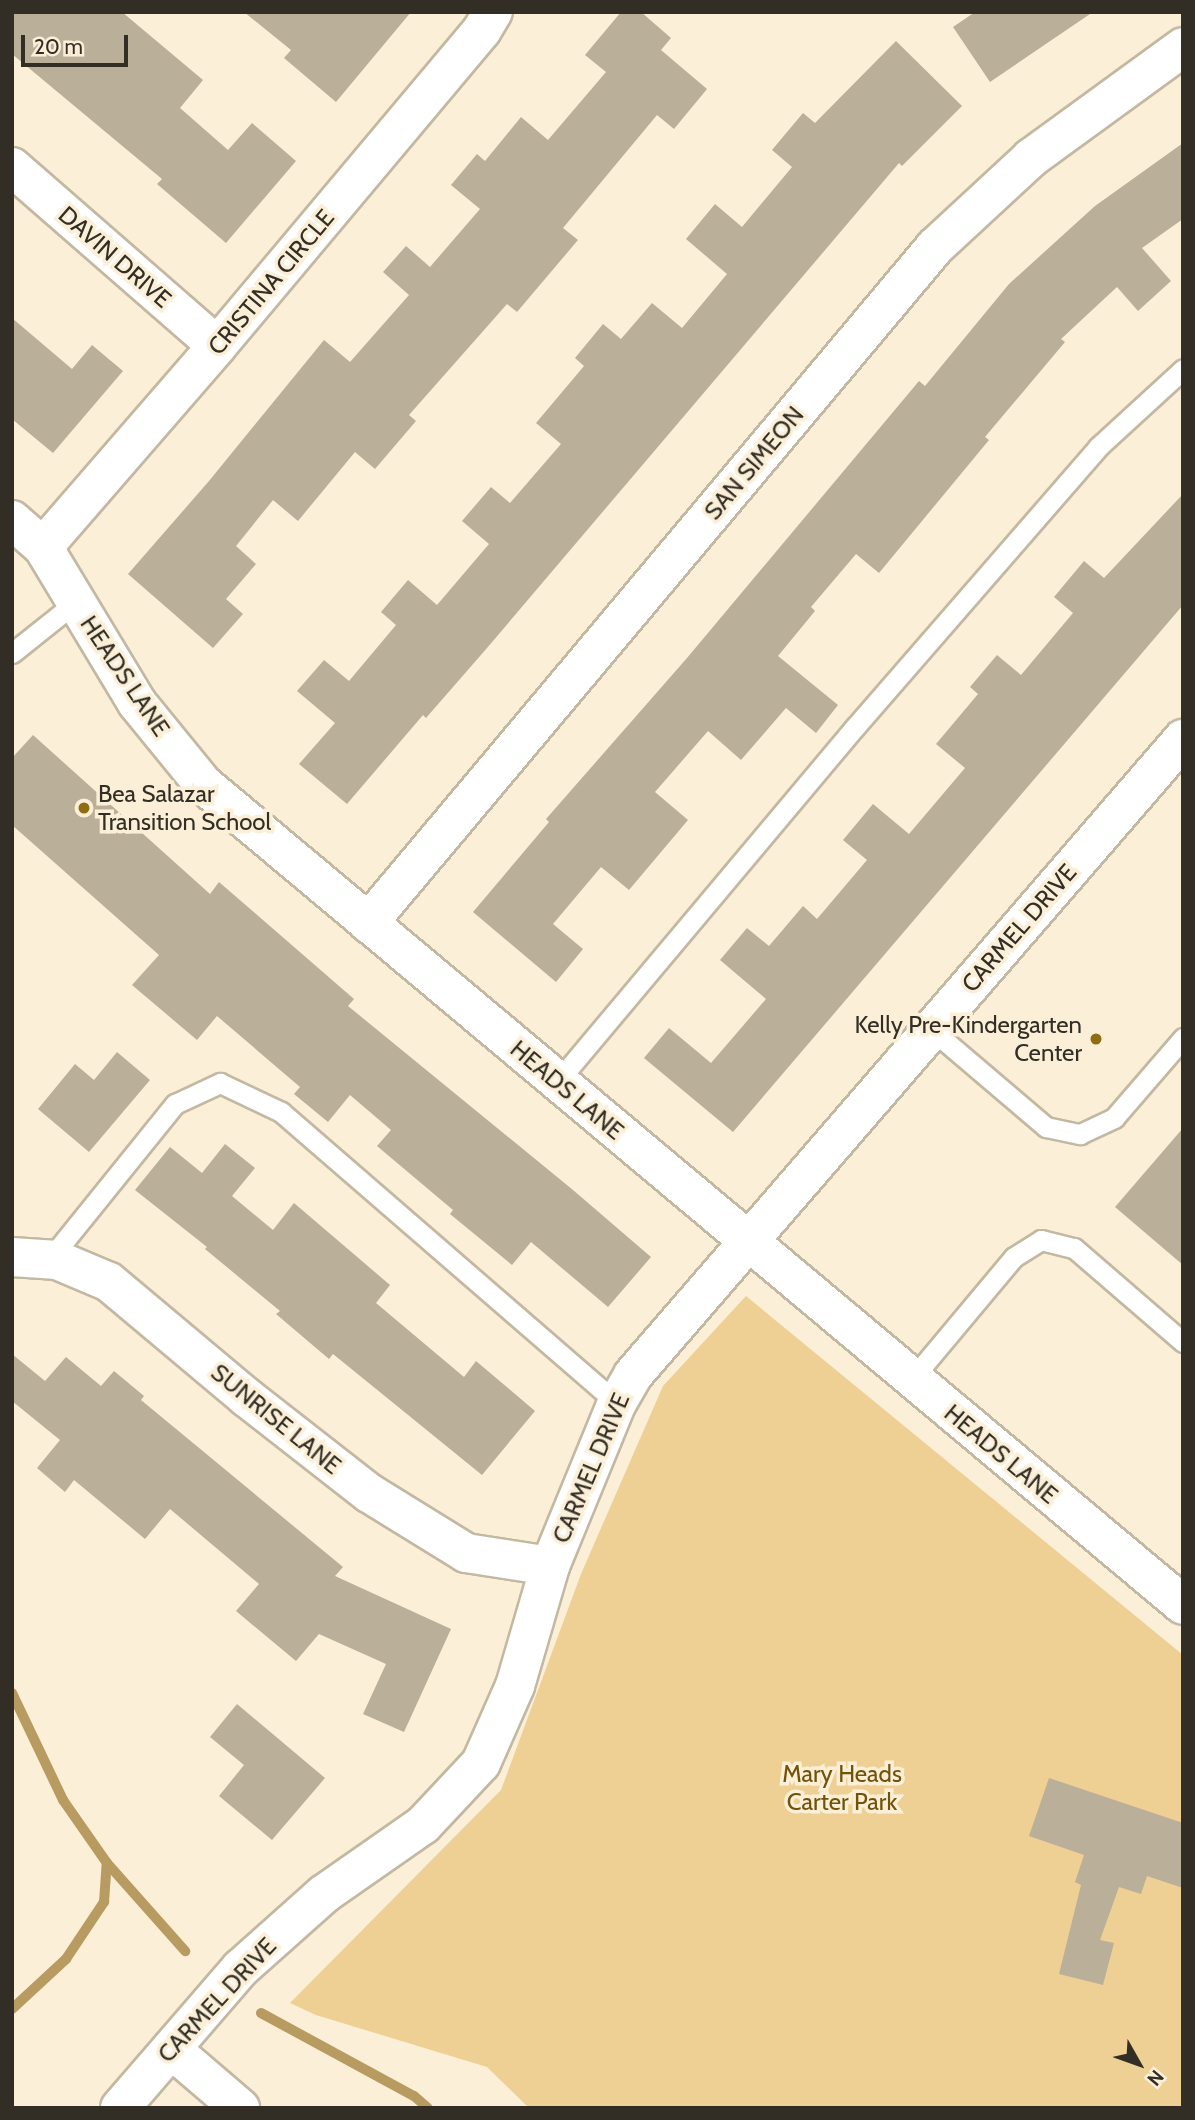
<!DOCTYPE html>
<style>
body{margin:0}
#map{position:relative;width:1195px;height:2120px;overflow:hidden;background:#fbefd8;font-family:Cabin,sans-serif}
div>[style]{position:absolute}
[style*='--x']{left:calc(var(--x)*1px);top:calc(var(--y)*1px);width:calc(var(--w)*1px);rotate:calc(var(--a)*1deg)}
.green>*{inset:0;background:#eecf94}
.stream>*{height:10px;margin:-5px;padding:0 5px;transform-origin:5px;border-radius:5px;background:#b89b61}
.building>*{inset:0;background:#baaf99}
.roads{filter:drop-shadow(2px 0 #c3b8a2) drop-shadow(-2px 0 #c3b8a2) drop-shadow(0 2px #c3b8a2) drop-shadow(0 -2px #c3b8a2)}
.lane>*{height:19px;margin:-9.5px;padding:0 9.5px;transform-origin:9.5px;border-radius:9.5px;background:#fff}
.street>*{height:38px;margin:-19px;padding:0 19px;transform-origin:19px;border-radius:19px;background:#fff}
.dots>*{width:19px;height:19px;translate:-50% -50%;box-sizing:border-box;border:4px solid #fbefd8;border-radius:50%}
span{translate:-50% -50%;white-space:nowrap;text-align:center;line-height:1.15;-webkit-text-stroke:7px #fbefd8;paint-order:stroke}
.street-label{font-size:24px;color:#322e25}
.poi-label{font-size:24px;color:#322e25}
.left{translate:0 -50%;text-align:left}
.right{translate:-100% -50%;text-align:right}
.park-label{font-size:24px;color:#705208}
.frame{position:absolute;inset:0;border:14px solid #322e25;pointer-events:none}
.north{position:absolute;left:1104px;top:2029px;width:70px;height:70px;-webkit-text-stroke:5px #fbefd8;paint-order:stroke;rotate:130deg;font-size:19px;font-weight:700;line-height:28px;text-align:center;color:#322e25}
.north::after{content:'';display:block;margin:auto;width:24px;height:32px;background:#322e25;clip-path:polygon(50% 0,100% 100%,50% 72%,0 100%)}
.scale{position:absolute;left:21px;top:35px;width:107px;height:32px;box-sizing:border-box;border:4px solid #322e25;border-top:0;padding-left:9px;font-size:21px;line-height:24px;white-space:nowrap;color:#322e25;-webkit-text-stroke:5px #fbefd8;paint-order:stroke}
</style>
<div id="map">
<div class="green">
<div style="clip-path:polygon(746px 1296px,1183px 1655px,1183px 2108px,529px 2108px,487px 2067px,316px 2015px,290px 2003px,501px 1790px,581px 1574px,663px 1386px)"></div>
</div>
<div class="stream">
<div style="--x:12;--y:1693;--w:119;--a:64.5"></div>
<div style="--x:63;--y:1800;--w:77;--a:55.1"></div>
<div style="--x:107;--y:1863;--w:118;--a:48.4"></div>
<div style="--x:12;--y:2009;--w:74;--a:-42.8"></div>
<div style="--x:66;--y:1959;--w:69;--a:-56.3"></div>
<div style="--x:104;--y:1902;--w:39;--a:-86"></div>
<div style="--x:261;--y:2013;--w:174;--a:28.5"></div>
<div style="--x:414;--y:2096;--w:18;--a:41"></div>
</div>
<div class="building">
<div style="clip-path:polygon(12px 12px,122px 12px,203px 80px,180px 108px,228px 150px,252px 123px,296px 161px,226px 243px,157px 184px,162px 179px,12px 54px)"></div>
<div style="clip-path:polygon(244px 12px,411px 12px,336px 102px,284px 58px,291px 50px)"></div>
<div style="clip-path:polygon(621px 12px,641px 12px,671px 38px,661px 50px,707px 89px,674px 129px,657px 115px,563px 228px,578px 240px,517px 312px,507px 304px,409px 415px,416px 421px,375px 469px,355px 452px,298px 521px,273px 500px,236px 546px,256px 564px,226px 599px,243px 614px,213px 648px,128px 574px,209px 481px,324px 340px,350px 362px,409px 295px,383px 272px,406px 246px,430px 267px,480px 209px,451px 185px,477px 154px,485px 161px,521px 117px,548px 140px,606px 72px,585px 55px)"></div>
<div style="clip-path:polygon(975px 12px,1093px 12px,990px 82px,953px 27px)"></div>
<div style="clip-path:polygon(896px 41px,962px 106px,902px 166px,899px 163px,487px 648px,426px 718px,423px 715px,347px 804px,299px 764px,335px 723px,297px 691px,324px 660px,349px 681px,396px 625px,381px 612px,408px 580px,437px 605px,489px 544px,462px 521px,491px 487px,510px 503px,561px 444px,536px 423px,584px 366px,575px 358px,603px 324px,621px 339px,652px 303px,682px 328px,727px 274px,686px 239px,715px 204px,742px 227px,792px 167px,772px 150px,803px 113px,815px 123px)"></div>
<div style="clip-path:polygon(1183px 143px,1183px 219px,1142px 248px,1171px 281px,1138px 311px,1117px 287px,1061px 339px,1065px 342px,985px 437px,989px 440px,879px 573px,856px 554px,811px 607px,815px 611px,778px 656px,838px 705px,816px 733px,786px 708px,741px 760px,708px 731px,655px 792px,688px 820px,629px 890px,601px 867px,553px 924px,583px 949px,556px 982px,473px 912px,549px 822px,546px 819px,687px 658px,919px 381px,925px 386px,1009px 284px,1095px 206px)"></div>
<div style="clip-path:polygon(12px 318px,72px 369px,92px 345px,123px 371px,53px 453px,12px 419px)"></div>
<div style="clip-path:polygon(1183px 494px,1183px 605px,733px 1132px,644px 1058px,669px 1028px,711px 1063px,766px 999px,720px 960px,747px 928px,769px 946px,803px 906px,817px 919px,867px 860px,843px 840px,873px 804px,909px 834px,965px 768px,936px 744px,978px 694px,970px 687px,997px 655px,1021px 675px,1073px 613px,1054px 597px,1084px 561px,1104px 578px)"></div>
<div style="clip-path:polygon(33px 735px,210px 894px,219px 882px,354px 999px,348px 1006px,573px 1190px,651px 1257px,608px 1307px,531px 1242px,512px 1265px,450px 1214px,453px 1210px,377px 1146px,391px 1130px,350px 1095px,328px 1122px,294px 1094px,300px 1087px,217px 1016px,197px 1040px,132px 985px,159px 955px,12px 825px,12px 758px)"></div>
<div style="clip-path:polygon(117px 1052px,150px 1080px,89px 1152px,38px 1109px,75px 1064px,94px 1080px)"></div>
<div style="clip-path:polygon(1183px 1128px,1183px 1265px,1115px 1207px)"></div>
<div style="clip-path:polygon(225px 1144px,255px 1168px,232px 1196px,273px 1230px,294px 1203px,390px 1285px,376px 1303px,464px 1377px,476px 1361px,535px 1411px,482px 1475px,333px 1354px,329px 1359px,276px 1314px,280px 1311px,205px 1249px,207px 1247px,135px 1190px,170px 1147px,202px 1173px)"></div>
<div style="clip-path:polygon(12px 1354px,45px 1381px,66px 1357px,101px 1386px,114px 1371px,144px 1396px,141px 1400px,343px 1567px,335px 1576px,451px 1629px,404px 1732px,363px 1714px,386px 1664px,319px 1634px,296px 1661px,236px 1611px,259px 1584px,170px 1509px,145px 1539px,74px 1480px,65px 1492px,37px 1468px,60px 1440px,12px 1401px)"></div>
<div style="clip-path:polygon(237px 1704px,325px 1778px,272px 1840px,219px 1796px,244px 1765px,210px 1737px)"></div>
<div style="clip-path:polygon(1049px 1778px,1183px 1823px,1183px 1888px,1147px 1876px,1141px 1894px,1119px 1887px,1100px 1940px,1114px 1943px,1103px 1985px,1059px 1974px,1081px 1885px,1075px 1882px,1084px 1855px,1029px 1836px)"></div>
</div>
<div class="roads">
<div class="lane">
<div style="--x:12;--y:653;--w:82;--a:-38.6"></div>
<div style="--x:932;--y:1030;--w:150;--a:40.4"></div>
<div style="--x:1046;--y:1127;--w:35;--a:12"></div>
<div style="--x:1080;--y:1134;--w:38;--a:-25"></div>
<div style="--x:1114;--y:1118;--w:106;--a:-49.2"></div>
<div style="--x:557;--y:1082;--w:463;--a:-50"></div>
<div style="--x:855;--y:727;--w:371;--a:-49"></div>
<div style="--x:1098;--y:447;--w:115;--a:-42.5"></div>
<div style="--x:49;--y:1260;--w:201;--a:-51.1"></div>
<div style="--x:175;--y:1104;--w:50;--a:-25"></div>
<div style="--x:220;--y:1083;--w:68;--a:25.4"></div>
<div style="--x:281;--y:1112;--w:444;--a:40.9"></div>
<div style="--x:911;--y:1380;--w:160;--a:-50.1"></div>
<div style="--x:1014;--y:1257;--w:32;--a:-32"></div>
<div style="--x:1041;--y:1240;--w:34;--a:14"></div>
<div style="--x:1074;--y:1248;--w:144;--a:40.8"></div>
</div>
<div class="street">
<div style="--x:12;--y:167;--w:272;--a:41.1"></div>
<div style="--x:12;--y:520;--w:41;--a:41.1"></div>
<div style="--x:43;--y:547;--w:182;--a:58.9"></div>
<div style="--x:137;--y:703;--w:104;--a:50.8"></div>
<div style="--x:203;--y:784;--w:1278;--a:39.95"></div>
<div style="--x:43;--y:547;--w:266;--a:-49.1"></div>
<div style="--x:217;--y:346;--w:412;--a:-50"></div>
<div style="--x:482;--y:30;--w:21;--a:-59"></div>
<div style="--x:368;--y:923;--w:882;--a:-50.01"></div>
<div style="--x:935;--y:247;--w:131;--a:-42.8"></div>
<div style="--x:1031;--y:158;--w:188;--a:-36.1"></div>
<div style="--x:12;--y:1257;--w:45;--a:3.8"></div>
<div style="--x:57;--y:1260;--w:56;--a:22.9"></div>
<div style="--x:109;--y:1282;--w:179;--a:40"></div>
<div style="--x:246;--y:1397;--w:156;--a:38"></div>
<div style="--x:369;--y:1493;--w:114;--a:31.7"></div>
<div style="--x:466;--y:1553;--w:85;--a:8.8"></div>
<div style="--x:171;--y:2049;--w:91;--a:40.5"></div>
<div style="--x:120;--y:2108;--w:185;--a:-49.2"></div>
<div style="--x:241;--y:1968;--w:111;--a:-41.7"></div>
<div style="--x:324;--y:1894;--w:121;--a:-34.9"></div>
<div style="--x:423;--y:1825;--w:85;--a:-46.9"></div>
<div style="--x:481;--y:1763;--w:84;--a:-66.2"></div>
<div style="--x:515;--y:1686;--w:125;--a:-73.7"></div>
<div style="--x:550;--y:1566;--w:176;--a:-67.7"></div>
<div style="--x:617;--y:1403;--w:32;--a:-60"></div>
<div style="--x:633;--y:1375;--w:841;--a:-49.15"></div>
</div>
</div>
<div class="dots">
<div style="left:84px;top:808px;background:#906c12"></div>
<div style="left:1096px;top:1039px;background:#906c12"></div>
</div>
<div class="street-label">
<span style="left:115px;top:257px;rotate:41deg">DAVIN DRIVE</span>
<span style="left:271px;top:282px;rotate:-50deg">CRISTINA CIRCLE</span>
<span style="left:754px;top:463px;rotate:-50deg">SAN SIMEON</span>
<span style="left:125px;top:676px;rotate:56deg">HEADS LANE</span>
<span style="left:1019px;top:928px;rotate:-49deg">CARMEL DRIVE</span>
<span style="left:567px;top:1090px;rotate:40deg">HEADS LANE</span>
<span style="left:276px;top:1419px;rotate:39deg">SUNRISE LANE</span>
<span style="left:1001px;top:1454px;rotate:40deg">HEADS LANE</span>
<span style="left:591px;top:1468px;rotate:-67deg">CARMEL DRIVE</span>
<span style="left:217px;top:2000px;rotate:-47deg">CARMEL DRIVE</span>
</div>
<div class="poi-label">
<span class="left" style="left:98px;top:808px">Bea Salazar<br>Transition School</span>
<span class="right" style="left:1082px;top:1039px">Kelly Pre-Kindergarten<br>Center</span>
</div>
<div class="park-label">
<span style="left:842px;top:1788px">Mary Heads<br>Carter Park</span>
</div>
<div class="frame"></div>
<div class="north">N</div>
<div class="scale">20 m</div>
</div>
